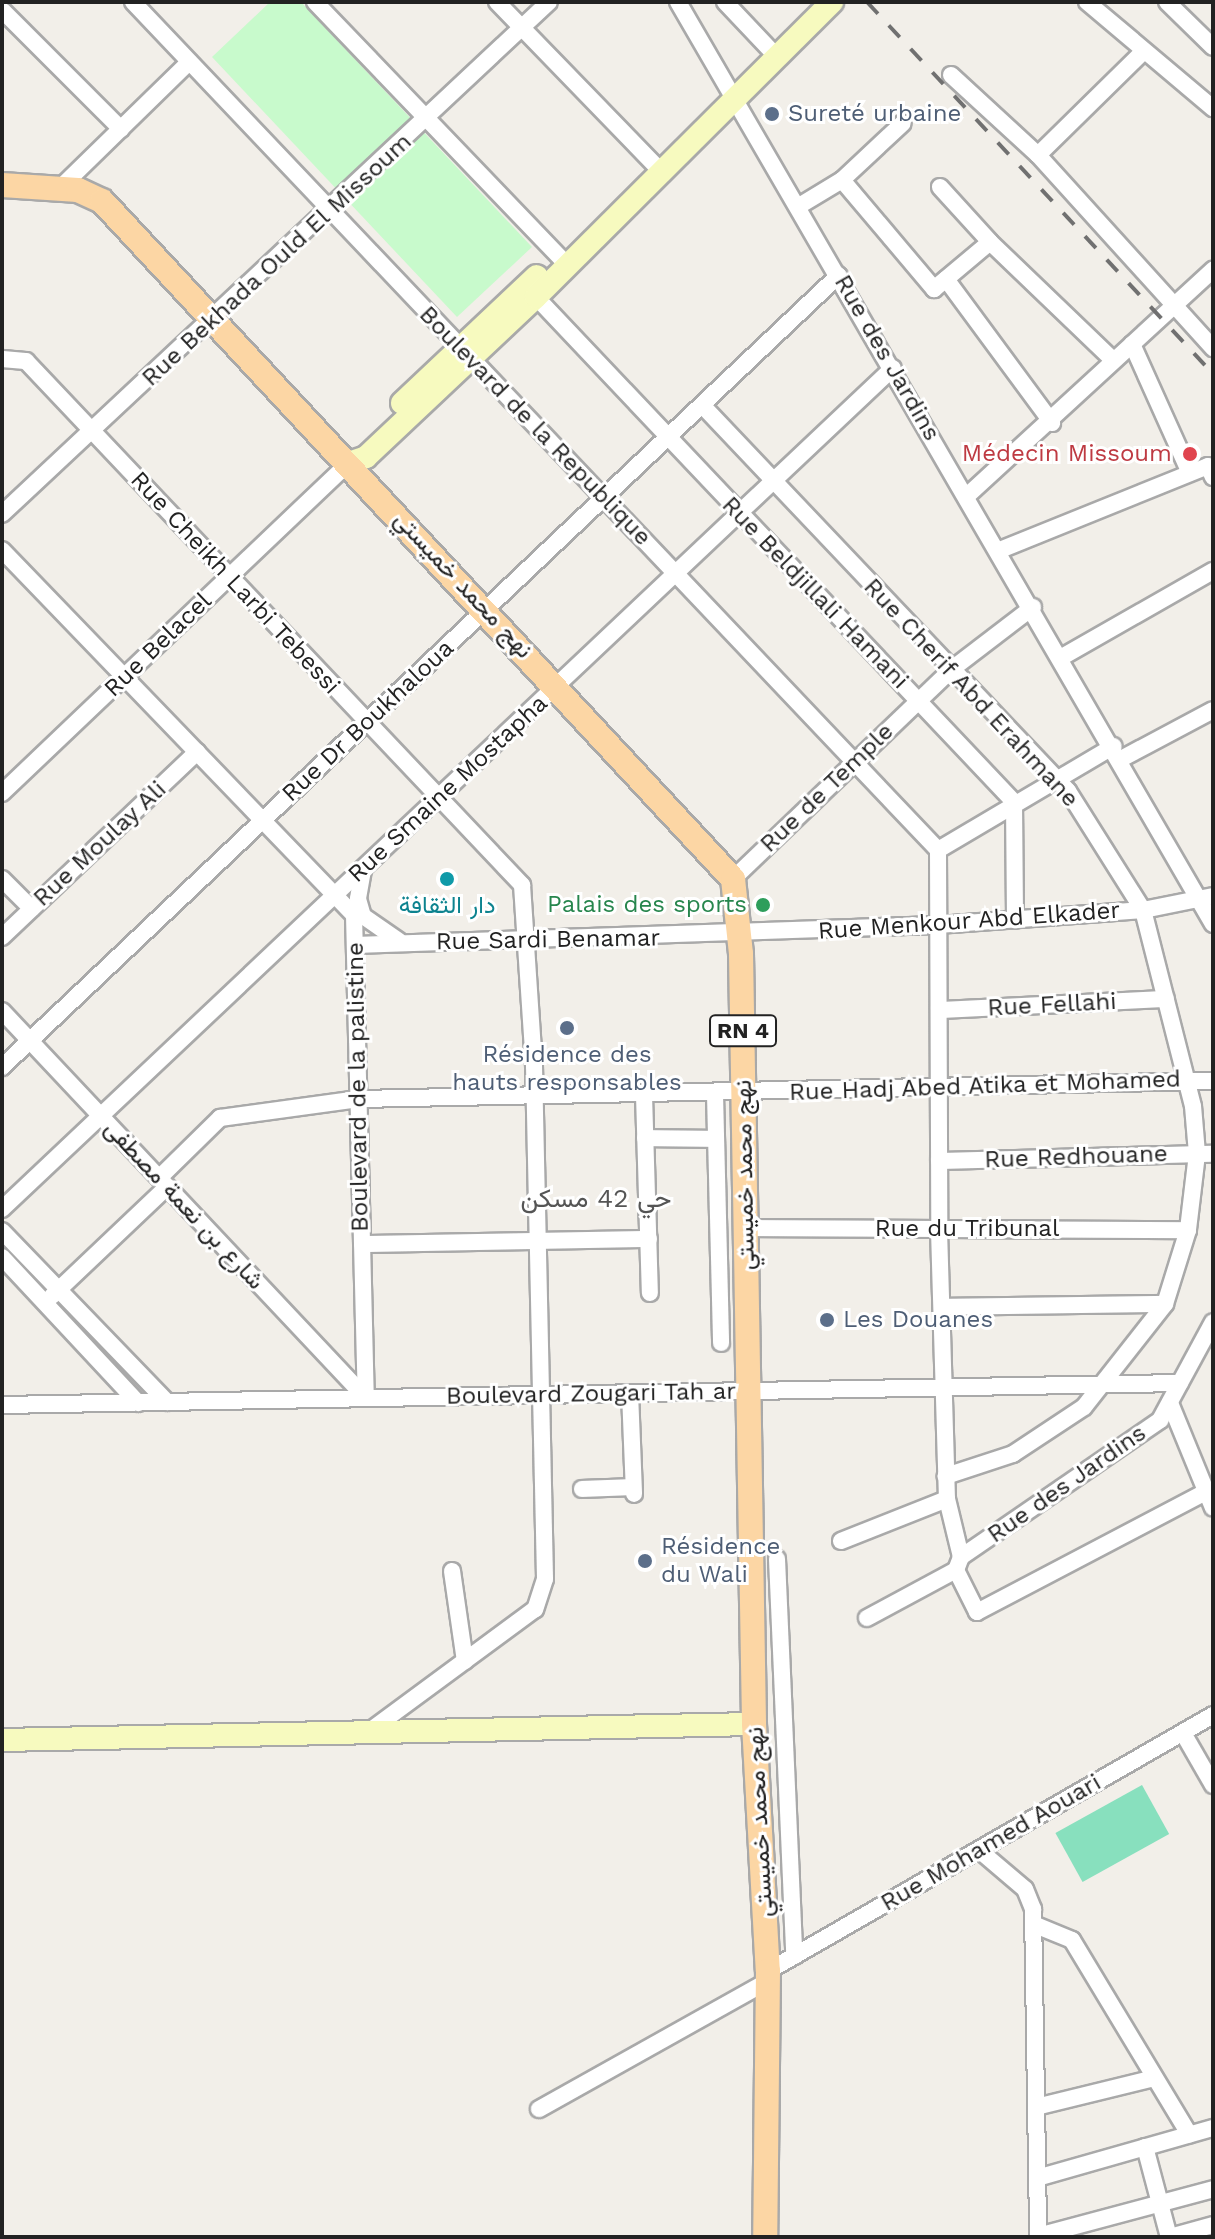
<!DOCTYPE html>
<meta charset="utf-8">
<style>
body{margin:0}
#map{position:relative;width:1215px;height:2239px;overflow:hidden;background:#f2efe9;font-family:"Work Sans",Vazirmatn,sans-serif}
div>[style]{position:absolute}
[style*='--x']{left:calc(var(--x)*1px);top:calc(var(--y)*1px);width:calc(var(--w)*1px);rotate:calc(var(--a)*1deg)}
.park>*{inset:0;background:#c8facc}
.pitch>*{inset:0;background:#88e0be;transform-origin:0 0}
.roads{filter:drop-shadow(2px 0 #a9a9a9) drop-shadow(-2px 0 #a9a9a9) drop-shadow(0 2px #a9a9a9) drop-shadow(0 -2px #a9a9a9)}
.street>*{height:16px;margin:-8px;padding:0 8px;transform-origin:8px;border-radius:8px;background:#fff}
.secondary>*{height:22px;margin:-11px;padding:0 11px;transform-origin:11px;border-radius:11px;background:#f7fabf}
.primary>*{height:24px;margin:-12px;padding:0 12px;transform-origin:12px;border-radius:12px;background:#fcd6a4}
.rail>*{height:4px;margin-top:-2px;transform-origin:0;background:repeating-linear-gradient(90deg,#707070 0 16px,transparent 0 32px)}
.dots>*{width:22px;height:22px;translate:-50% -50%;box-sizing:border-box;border:4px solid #fff;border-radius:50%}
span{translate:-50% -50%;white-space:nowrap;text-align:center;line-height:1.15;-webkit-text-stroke:6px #fff;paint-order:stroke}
.shield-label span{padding:2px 6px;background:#fff;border:2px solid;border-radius:6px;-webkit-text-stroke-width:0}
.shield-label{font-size:22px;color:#222;font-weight:700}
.service-label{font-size:24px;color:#4e5e75}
.left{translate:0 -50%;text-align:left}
.street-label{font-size:24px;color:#222}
.health-label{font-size:24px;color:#be3a42}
.right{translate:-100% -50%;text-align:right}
.leisure-label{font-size:24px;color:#27864d}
.culture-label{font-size:24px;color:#0d838f}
.neighbourhood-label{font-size:26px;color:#555}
.frame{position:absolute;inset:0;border:4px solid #222;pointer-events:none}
</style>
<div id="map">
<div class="park">
<div style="clip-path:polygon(270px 2px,301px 2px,532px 247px,457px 317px,212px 57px)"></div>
</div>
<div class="pitch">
<div style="left:1142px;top:1785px;width:56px;height:99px;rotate:61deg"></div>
</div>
<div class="roads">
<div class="street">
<div style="--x:133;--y:2;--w:1169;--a:46.49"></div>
<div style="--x:315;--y:2;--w:360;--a:46.2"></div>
<div style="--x:497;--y:2;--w:233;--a:45.9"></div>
<div style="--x:678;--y:2;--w:1066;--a:59.88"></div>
<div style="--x:725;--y:2;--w:74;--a:46.6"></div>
<div style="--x:1087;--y:2;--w:165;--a:40.1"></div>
<div style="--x:1167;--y:2;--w:64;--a:44.4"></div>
<div style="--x:3;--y:11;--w:167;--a:45"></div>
<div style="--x:951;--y:75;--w:118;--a:42.6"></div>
<div style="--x:1038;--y:155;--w:261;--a:47.8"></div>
<div style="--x:1038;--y:155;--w:148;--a:-44.5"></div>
<div style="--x:842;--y:180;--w:143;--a:49.8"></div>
<div style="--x:934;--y:289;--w:73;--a:-40"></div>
<div style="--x:990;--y:242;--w:170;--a:43.8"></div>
<div style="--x:940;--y:187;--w:74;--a:47.7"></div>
<div style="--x:59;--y:189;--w:182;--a:-44.3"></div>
<div style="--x:799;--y:206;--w:50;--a:-31.2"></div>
<div style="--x:842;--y:180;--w:83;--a:-43.1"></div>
<div style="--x:946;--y:279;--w:179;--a:53.6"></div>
<div style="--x:536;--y:297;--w:695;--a:46.57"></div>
<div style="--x:1014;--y:802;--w:118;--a:89.5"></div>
<div style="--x:1132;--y:344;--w:141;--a:65.8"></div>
<div style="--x:2;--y:359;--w:24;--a:5"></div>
<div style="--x:26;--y:361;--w:722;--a:46.57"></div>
<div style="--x:522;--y:885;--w:181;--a:86.2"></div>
<div style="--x:534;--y:1066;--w:513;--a:88.77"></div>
<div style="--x:545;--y:1579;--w:32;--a:108"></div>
<div style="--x:535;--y:1609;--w:207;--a:143.6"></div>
<div style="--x:702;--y:405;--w:532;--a:46.52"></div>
<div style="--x:1068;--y:791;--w:141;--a:57.8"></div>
<div style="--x:1143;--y:910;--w:202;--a:75.7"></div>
<div style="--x:1193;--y:1106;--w:48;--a:85.2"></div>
<div style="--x:1197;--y:1154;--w:77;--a:96.8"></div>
<div style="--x:1188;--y:1230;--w:77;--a:107.3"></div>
<div style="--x:1165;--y:1304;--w:131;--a:128.2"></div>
<div style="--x:1084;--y:1407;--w:85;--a:146.5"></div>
<div style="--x:1013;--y:1454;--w:71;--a:161.8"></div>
<div style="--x:968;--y:495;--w:333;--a:-42.6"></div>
<div style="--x:2;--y:514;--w:749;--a:-43.11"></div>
<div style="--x:2;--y:550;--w:507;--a:46.04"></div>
<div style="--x:354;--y:915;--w:483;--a:88.6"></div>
<div style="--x:1000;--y:550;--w:224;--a:-22"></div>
<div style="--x:1208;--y:466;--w:12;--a:66"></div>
<div style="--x:1062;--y:657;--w:174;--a:-29.7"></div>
<div style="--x:1121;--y:759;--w:104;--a:-28"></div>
<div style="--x:2;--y:793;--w:479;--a:-43.6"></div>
<div style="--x:938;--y:850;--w:380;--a:89.8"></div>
<div style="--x:939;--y:1230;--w:269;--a:88.3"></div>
<div style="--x:947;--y:1499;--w:60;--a:76.4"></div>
<div style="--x:961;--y:1557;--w:14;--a:111"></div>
<div style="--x:956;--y:1570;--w:47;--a:63.4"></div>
<div style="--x:977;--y:1612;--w:259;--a:-27.7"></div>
<div style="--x:938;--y:850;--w:204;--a:-30.6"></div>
<div style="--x:363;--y:870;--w:29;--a:100"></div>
<div style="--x:358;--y:899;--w:18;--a:74"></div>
<div style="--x:363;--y:916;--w:44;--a:34.8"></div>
<div style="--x:2;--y:879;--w:42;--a:45"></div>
<div style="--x:733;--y:879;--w:303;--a:-43.8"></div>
<div style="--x:952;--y:669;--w:102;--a:-37.4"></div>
<div style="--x:2;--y:937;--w:269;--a:-43.5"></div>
<div style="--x:355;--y:945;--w:583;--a:-1.96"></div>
<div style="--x:938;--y:925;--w:206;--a:-4.2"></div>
<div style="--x:1143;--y:910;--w:71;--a:-11.3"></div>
<div style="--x:939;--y:1010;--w:227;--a:-2.8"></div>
<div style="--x:2;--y:1011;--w:531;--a:46.75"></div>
<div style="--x:2;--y:1067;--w:1152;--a:-43.42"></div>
<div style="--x:715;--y:1094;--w:249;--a:88.6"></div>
<div style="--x:644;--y:1095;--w:198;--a:88.3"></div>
<div style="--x:645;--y:1138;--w:71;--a:0.8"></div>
<div style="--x:939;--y:1161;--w:274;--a:-1.5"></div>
<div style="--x:159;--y:1178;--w:86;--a:-44.5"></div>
<div style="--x:220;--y:1118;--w:140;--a:-7.8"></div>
<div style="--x:359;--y:1099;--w:854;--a:-1.21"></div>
<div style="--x:2;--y:1209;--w:1225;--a:-43.35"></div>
<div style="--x:746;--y:1228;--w:442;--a:0.3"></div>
<div style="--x:2;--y:1231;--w:238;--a:46"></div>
<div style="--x:362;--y:1244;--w:287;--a:-1"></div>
<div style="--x:2;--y:1257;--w:200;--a:47"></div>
<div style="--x:52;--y:1296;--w:158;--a:-43.5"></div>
<div style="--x:942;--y:1307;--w:223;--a:-0.8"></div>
<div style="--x:630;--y:1393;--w:101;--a:87.7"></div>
<div style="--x:1170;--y:1403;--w:113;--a:67.7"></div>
<div style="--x:2;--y:1405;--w:1178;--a:-1.07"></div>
<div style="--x:582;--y:1489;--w:51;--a:-2.2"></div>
<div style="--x:841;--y:1541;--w:114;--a:-21.6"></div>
<div style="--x:961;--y:1557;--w:242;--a:-34.5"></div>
<div style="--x:1160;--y:1420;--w:111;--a:-61.6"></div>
<div style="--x:777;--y:1559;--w:397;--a:87.5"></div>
<div style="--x:452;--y:1571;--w:91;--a:81.8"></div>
<div style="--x:867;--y:1618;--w:101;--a:-28.3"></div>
<div style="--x:1183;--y:1733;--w:60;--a:60"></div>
<div style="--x:979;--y:1850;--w:60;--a:40.3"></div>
<div style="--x:1025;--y:1889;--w:22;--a:68"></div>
<div style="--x:1033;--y:1909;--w:328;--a:89.1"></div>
<div style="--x:1033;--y:1924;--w:42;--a:22.3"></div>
<div style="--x:1072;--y:1940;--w:227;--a:58.9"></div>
<div style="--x:768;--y:1971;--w:513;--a:-29.91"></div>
<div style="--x:1036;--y:2107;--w:122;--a:-13.8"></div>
<div style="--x:539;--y:2109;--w:262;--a:-29.2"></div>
<div style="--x:1145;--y:2147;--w:93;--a:75.1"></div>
<div style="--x:1037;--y:2178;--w:183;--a:-15.9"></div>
<div style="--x:1038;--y:2236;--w:181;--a:-15"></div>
<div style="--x:1170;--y:2237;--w:45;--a:-15.6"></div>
</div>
<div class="secondary">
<div style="--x:402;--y:403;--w:185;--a:-43.3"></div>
<div style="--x:349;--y:463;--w:18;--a:-19"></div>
<div style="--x:366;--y:457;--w:233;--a:-43.3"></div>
<div style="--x:536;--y:297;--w:418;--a:-44.9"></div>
<div style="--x:2;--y:1740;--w:752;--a:-1.22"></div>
</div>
<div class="primary">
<div style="--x:2;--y:185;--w:76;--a:3.8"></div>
<div style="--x:78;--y:190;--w:26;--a:25"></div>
<div style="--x:102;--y:201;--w:926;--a:47.06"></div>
<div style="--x:733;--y:879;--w:75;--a:83.9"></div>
<div style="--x:741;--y:954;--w:770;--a:89.03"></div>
<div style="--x:754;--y:1724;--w:247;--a:86.8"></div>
<div style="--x:768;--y:1971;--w:266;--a:90.6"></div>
</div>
</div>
<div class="rail">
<div style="--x:867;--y:2;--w:508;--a:47.07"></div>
</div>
<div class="dots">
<div style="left:772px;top:114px;background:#5c6f8a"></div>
<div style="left:1190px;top:454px;background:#e0444e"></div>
<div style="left:447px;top:879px;background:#0f9aa8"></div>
<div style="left:763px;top:905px;background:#2e9e5b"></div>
<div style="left:567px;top:1028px;background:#5c6f8a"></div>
<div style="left:827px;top:1320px;background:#5c6f8a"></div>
<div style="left:645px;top:1561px;background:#5c6f8a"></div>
</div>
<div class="shield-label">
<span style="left:743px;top:1031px">RN 4</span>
</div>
<div class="service-label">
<span class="left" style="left:788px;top:114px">Sureté urbaine</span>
<span style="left:567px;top:1069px">Résidence des<br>hauts responsables</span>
<span class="left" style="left:843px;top:1320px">Les Douanes</span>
<span class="left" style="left:661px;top:1561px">Résidence<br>du Wali</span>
</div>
<div class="street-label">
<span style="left:277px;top:260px;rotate:-43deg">Rue Bekhada Ould El Missoum</span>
<span style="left:887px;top:358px;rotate:60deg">Rue des Jardins</span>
<span style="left:535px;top:426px;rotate:46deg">Boulevard de la Republique</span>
<span style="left:235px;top:583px;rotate:47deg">Rue Cheikh Larbi Tebessi</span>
<span style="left:463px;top:585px;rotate:47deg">نهج محمد خميستي</span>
<span style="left:815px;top:593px;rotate:46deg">Rue Beldjillali Hamani</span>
<span style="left:158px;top:645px;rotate:-44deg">Rue Belacel</span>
<span style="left:971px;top:693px;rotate:47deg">Rue Cherif Abd Erahmane</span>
<span style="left:368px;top:721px;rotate:-43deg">Rue Dr Boukhaloua</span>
<span style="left:827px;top:788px;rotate:-44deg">Rue de Temple</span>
<span style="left:448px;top:789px;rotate:-43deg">Rue Smaine Mostapha</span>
<span style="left:100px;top:844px;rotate:-43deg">Rue Moulay Ali</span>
<span style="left:969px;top:921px;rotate:-4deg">Rue Menkour Abd Elkader</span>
<span style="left:548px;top:940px;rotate:-1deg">Rue Sardi Benamar</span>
<span style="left:1052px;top:1005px;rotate:-3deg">Rue Fellahi</span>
<span style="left:985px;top:1086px;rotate:-2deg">Rue Hadj Abed Atika et Mohamed</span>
<span style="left:358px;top:1087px;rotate:-91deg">Boulevard de la palistine</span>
<span style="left:1076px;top:1157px;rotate:-2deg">Rue Redhouane</span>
<span style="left:745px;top:1175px;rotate:-91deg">نهج محمد خميستي</span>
<span style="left:184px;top:1205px;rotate:47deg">شارع بن نعمة مصطفى</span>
<span style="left:967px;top:1229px">Rue du Tribunal</span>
<span style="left:591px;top:1394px;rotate:-1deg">Boulevard Zougari Tah ar</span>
<span style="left:1067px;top:1484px;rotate:-35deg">Rue des Jardins</span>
<span style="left:760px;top:1822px;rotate:-93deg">نهج محمد خميستي</span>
<span style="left:991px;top:1843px;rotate:-30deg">Rue Mohamed Aouari</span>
</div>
<div class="health-label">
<span class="right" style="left:1172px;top:454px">Médecin Missoum</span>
</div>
<div class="leisure-label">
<span class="right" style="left:747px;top:905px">Palais des sports</span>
</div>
<div class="culture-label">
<span style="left:447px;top:906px">دار الثقافة</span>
</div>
<div class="neighbourhood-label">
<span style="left:596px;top:1199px">حي 42 مسكن</span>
</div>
<div class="frame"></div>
</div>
